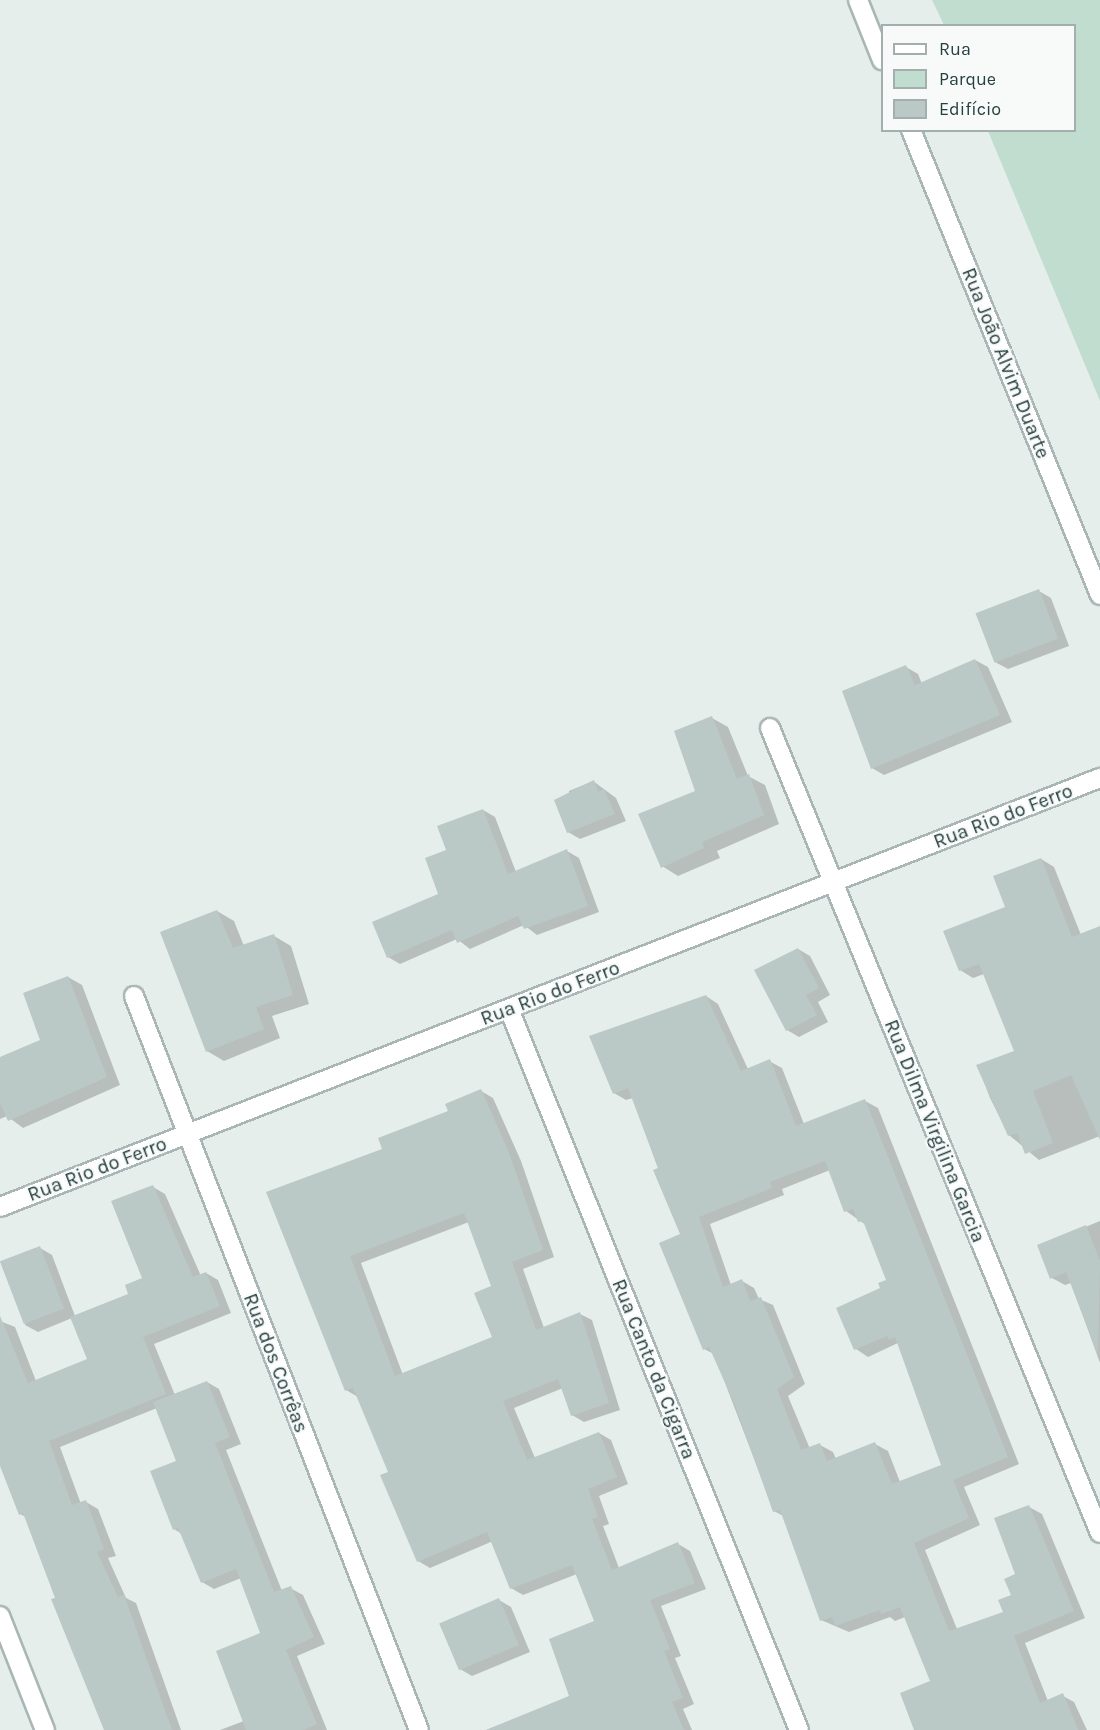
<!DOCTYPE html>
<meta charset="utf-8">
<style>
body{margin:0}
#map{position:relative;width:1100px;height:1730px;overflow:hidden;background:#e6eeec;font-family:Karla,sans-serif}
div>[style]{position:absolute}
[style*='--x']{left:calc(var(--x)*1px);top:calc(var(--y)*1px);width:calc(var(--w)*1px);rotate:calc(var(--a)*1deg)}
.green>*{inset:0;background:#c1ddd0}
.shadow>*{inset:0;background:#0003}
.building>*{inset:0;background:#bbc9c6;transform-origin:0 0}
.roads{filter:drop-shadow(2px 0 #a9b6b5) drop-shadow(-2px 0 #a9b6b5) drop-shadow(0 2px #a9b6b5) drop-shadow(0 -2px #a9b6b5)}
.minor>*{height:18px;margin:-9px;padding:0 9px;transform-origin:9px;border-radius:9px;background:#fff}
span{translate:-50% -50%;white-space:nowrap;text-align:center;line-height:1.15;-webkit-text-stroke:4.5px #f7faf9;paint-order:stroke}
.street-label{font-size:20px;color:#263f3f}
.legend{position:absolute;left:881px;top:24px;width:195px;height:108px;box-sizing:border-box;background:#f7faf9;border:2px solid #a3afaf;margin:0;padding:8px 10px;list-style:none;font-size:18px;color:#263f3f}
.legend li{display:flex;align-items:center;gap:12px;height:30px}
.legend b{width:30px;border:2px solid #a3afaf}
</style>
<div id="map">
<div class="green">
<div style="clip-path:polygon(932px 0,1100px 0,1100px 401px,988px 131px,1074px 130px,1074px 26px,944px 25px)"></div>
</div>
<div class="shadow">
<div style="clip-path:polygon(1039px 591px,1051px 598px,1069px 646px,1008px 669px,995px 662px)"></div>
<div style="clip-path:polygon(975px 660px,988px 667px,1012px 722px,884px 775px,872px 768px,906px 667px,918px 674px,922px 684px)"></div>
<div style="clip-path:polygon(712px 718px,728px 727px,748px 776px,765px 785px,779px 824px,717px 851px,720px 858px,678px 876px,662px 866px,696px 792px)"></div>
<div style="clip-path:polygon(593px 781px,616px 798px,626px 821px,580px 839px,568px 832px,569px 791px)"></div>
<div style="clip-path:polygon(483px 810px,495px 817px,516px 872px,567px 851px,579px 858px,599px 912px,537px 935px,524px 925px,470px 949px,457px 939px,400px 964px,388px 957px,440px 894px,448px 851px)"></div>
<div style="clip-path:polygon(1041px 859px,1054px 867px,1081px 935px,1100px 928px,1100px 1136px,1039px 1160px,1009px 1135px,990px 1098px,978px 1066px,1016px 1051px,984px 974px,973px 978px,960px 970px)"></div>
<div style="clip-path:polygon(217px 911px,234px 921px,244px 946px,274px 936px,291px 946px,309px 1004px,272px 1016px,280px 1038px,224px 1061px,207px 1051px)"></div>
<div style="clip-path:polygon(798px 949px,810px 956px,830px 995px,818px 1002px,828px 1022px,799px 1037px,787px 1030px)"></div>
<div style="clip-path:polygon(68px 977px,82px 985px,120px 1085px,23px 1128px,7px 1116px,0 1119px,0 1059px,42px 1041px)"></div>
<div style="clip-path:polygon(evenodd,706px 996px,718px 1004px,748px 1069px,769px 1061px,782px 1068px,804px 1124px,865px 1101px,878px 1108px,1019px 1464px,964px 1487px,980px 1525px,925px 1550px,957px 1629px,1005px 1613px,1013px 1596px,1029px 1507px,1042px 1514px,1085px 1618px,1025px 1643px,1048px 1701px,1061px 1695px,1074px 1702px,1087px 1730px,916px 1730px,932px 1682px,905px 1617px,895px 1621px,890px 1617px,849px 1632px,821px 1620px,785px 1517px,774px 1511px,714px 1354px,704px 1349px,682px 1235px,633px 1098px,626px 1100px,614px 1093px,706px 996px,830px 1170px,846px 1211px,866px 1225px,888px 1281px,882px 1289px,838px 1309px,856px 1349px,868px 1357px,898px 1343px,943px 1465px,900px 1482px,888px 1451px,875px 1444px,836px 1459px,833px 1452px,820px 1445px,810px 1449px,788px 1396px,805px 1384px,773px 1305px,759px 1299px,754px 1288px,742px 1281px,731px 1285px,710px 1224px,784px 1195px,782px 1189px,830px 1170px)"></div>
<div style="clip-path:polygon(evenodd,481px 1091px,493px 1098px,521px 1161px,554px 1257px,523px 1269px,544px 1328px,580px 1314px,592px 1320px,620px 1410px,584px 1422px,572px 1415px,563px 1388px,514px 1408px,535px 1458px,599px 1433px,611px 1440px,628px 1484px,599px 1496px,609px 1524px,603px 1526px,619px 1568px,678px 1544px,690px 1551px,706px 1589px,661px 1606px,681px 1656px,675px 1658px,694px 1704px,683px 1709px,692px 1730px,486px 1730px,571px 1696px,596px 1622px,577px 1574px,523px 1595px,511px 1588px,493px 1541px,430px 1568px,418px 1561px,390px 1473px,358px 1397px,346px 1390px,268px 1193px,384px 1150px,481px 1091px,469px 1222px,493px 1287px,494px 1338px,403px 1375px,361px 1263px,469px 1222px)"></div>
<div style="clip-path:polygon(153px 1187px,165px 1194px,201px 1276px,206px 1273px,218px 1280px,231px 1313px,154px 1344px,175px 1395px,207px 1382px,219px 1389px,241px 1444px,226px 1450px,282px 1591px,290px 1588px,303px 1595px,325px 1644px,297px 1656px,327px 1730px,220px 1730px,244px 1721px,262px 1634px,241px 1578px,214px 1589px,202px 1582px,182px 1534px,174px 1529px,177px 1462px,157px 1408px,60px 1447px,81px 1504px,86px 1502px,98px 1509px,116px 1556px,108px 1558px,126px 1598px,136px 1603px,181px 1730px,106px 1730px,26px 1517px,20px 1514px,0 1461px,0 1321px,15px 1327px,36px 1381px,89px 1359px,72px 1318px,38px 1332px,25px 1325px,40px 1248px,52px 1255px,75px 1316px,130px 1294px,144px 1279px)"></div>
<div style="clip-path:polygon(1100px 1221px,1100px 1363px,1071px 1283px,1065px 1285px,1052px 1278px,1039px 1246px)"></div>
<div style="clip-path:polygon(499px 1600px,511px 1607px,530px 1652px,472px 1676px,460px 1669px)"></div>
</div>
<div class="building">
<div style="left:1039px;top:589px;width:53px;height:68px;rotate:69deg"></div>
<div style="clip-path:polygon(975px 659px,1000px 715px,871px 769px,842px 691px,906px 665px,915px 685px)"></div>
<div style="clip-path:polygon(712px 716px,737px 779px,749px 774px,764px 815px,702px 842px,704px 848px,661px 868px,638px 814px,695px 791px,674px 731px)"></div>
<div style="clip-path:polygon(594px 780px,598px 792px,604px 789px,615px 814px,567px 833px,554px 800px)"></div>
<div style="clip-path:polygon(483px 809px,508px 874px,567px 849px,588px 906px,524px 929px,518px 916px,457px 943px,452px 930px,387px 958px,372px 922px,438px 894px,425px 858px,446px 850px,437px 826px)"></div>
<div style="clip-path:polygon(1041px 858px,1072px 937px,1100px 926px,1100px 1140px,1071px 1075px,1033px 1091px,1053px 1143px,1025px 1154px,1017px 1133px,1008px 1136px,976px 1065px,1014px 1051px,979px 964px,959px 971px,943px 931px,1005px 907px,993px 876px)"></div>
<div style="clip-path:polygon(217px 910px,233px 948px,274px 934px,293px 995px,256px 1007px,264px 1029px,206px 1052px,160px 932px)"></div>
<div style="clip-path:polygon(798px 948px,819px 988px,806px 995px,817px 1015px,786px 1031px,754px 970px)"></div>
<div style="clip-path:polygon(68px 976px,107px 1077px,8px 1121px,0 1103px,0 1057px,40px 1040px,23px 993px)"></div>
<div style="clip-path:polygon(evenodd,706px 995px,741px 1071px,770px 1059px,796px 1126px,865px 1099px,1008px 1457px,953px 1480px,969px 1518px,914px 1543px,949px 1631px,1003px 1612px,998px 1600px,1011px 1595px,1004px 1579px,1015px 1574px,994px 1518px,1029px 1505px,1074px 1611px,1014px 1636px,1040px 1703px,1063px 1693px,1078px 1730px,914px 1730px,900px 1693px,930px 1681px,900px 1607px,881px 1614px,880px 1610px,835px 1626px,832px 1617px,820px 1621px,780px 1510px,773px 1512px,735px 1405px,709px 1347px,703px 1350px,659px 1243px,680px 1234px,653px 1170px,658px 1168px,628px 1088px,613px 1094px,589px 1036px,706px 995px,825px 1161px,844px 1212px,853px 1209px,858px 1222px,863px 1221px,886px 1280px,878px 1283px,880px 1288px,836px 1308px,854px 1350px,887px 1336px,889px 1340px,895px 1337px,941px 1465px,892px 1484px,875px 1442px,827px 1461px,820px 1443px,801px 1450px,777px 1389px,794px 1377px,761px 1297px,750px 1301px,742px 1279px,723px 1287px,699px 1217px,772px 1188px,770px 1182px,825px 1161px)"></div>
<div style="clip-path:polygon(evenodd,481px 1089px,509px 1153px,543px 1250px,512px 1262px,536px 1330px,580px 1312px,609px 1403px,571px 1416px,558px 1379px,503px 1401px,527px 1460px,599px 1432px,617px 1477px,588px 1489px,598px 1517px,592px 1519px,612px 1570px,678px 1542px,695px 1583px,650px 1600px,670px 1649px,664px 1651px,683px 1698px,672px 1702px,684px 1730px,486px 1730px,569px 1696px,549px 1639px,594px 1621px,572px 1565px,510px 1589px,487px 1532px,417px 1562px,380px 1475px,388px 1472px,353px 1388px,345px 1391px,266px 1192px,382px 1149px,378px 1138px,448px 1111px,445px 1104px,481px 1089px,464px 1213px,491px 1286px,474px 1293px,492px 1337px,395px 1376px,350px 1256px,464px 1213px)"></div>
<div style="clip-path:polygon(153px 1185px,193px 1277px,206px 1272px,220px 1306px,143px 1337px,166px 1394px,49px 1441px,72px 1505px,86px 1500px,104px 1549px,97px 1552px,118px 1597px,124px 1595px,172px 1730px,104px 1730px,51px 1599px,55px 1598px,23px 1513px,19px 1515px,0 1466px,0 1316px,28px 1383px,87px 1359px,70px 1317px,128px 1294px,125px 1285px,142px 1278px,111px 1201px)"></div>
<div style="clip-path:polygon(1086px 1225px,1100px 1261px,1098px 1355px,1066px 1272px,1050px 1279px,1037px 1245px)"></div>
<div style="left:40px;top:1246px;width:67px;height:43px;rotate:69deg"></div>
<div style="clip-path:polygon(207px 1381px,230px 1437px,215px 1443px,274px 1592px,291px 1586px,314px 1637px,286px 1650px,317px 1724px,303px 1730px,246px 1730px,216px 1651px,260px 1633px,236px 1569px,201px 1583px,178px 1528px,173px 1530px,150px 1471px,176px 1461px,153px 1402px)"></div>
<div style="left:499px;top:1598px;width:51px;height:65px;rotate:67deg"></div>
</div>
<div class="roads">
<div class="minor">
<div style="--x:858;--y:0;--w:65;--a:68.2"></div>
<div style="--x:911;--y:130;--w:502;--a:67.88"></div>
<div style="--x:770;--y:728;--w:870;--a:67.71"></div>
<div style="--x:134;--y:996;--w:787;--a:68.78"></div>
<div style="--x:509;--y:1009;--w:777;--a:68.09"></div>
<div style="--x:0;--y:1207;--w:1181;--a:-21.31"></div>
<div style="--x:0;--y:1616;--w:123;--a:68.5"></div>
</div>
</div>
<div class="street-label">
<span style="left:1006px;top:363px;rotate:68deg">Rua João Alvim Duarte</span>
<span style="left:1003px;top:816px;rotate:-21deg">Rua Rio do Ferro</span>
<span style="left:550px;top:993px;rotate:-21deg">Rua Rio do Ferro</span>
<span style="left:935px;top:1131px;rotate:68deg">Rua Dilma Virgilina Garcia</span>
<span style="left:97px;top:1169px;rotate:-21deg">Rua Rio do Ferro</span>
<span style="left:276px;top:1363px;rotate:69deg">Rua dos Corrêas</span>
<span style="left:654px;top:1369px;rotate:68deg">Rua Canto da Cigarra</span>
</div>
<ul class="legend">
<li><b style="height:8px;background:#fff"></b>Rua</li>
<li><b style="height:16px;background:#c1ddd0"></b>Parque</li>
<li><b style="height:16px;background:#bbc9c6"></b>Edifício</li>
</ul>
</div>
